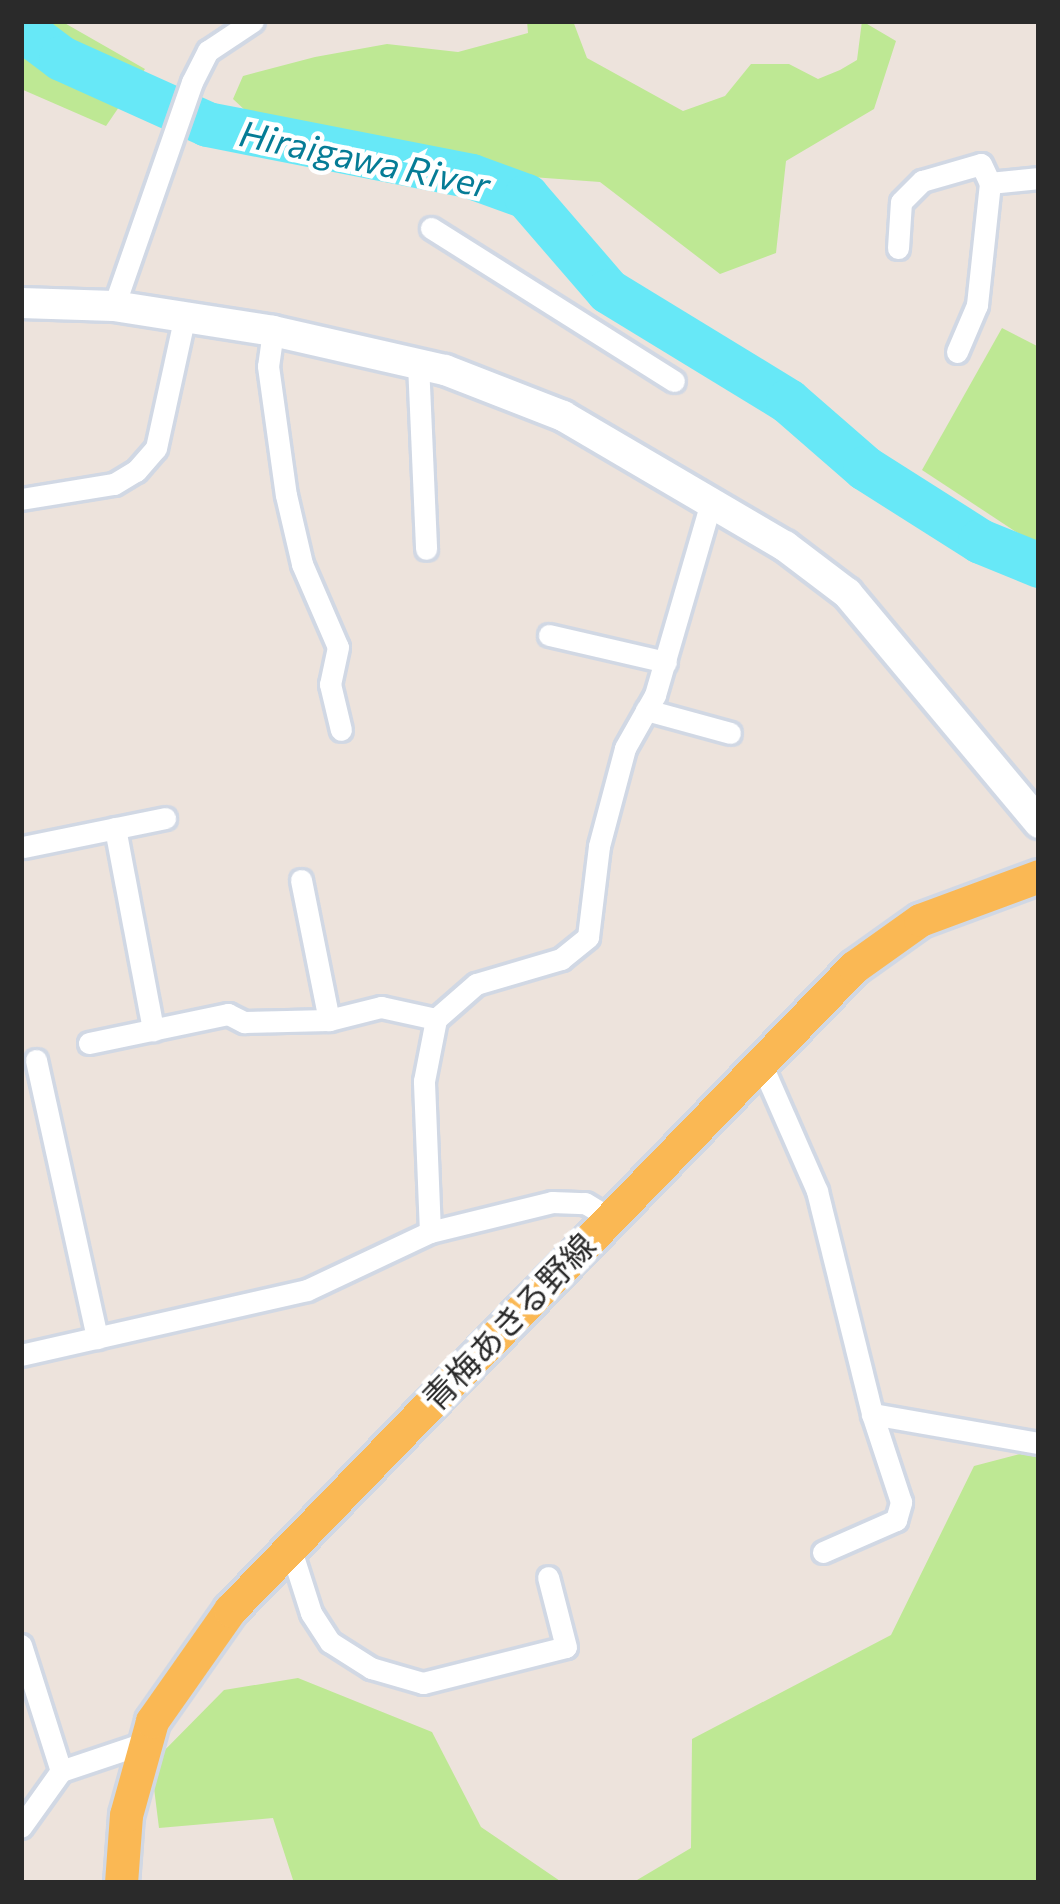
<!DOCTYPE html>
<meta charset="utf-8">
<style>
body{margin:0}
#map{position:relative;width:1060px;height:1904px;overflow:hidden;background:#ede3dc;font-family:Commissioner,"Noto Sans JP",sans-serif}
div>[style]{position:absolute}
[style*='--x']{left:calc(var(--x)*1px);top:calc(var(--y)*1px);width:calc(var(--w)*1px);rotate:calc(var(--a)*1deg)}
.green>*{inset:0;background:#bee894}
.river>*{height:45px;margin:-22.5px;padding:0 22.5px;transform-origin:22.5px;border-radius:22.5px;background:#67e8f7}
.roads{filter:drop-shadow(3px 0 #d1d8e4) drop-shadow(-3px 0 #d1d8e4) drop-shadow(0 3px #d1d8e4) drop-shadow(0 -3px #d1d8e4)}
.minor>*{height:21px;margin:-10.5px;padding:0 10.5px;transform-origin:10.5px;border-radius:10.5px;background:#fff}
.secondary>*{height:30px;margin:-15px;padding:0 15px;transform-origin:15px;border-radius:15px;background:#fff}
.primary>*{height:33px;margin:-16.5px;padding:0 16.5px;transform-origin:16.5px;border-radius:16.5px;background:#fab854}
span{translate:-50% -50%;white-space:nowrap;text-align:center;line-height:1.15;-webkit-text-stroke:9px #fff;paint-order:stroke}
.street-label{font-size:33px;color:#2a2a2a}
.water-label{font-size:36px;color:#057c96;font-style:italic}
.frame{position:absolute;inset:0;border:24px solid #2a2a2a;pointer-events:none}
</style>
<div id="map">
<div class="green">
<div style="clip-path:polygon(21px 21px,61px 21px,145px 69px,106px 126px,21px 89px)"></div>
<div style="clip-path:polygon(527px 21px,573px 21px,587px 58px,683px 111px,725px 96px,751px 64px,789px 64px,818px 79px,840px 70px,857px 60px,862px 21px,896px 41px,874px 109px,786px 161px,776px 253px,720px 274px,600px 182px,491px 174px,247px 112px,233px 99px,243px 76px,315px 57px,387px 44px,458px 52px,528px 33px)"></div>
<div style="clip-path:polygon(1002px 328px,1039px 347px,1039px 547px,922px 470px)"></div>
<div style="clip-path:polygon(1039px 1449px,1039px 1883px,632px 1883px,691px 1848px,692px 1739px,891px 1635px,974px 1466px)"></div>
<div style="clip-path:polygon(298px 1678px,432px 1732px,481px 1827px,563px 1883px,294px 1883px,273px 1818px,159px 1828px,151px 1764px,224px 1690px)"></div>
</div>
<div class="river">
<div style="--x:21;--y:28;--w:50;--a:36.9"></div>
<div style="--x:61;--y:58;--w:160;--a:24.3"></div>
<div style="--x:207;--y:124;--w:269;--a:11.1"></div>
<div style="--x:471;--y:176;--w:59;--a:20"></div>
<div style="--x:526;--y:196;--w:125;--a:49.2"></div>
<div style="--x:608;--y:291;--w:211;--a:31.4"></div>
<div style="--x:788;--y:401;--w:102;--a:41"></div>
<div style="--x:865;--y:468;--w:136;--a:32.4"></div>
<div style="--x:980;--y:541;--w:64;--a:22.1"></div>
</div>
<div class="roads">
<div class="minor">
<div style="--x:990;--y:183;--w:49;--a:-5.8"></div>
<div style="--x:431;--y:228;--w:287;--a:32.2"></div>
<div style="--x:898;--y:248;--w:46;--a:-86.3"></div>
<div style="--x:901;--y:202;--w:30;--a:-45"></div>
<div style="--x:922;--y:181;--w:61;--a:-16.1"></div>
<div style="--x:981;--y:164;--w:21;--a:65"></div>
<div style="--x:990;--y:183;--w:123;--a:96.1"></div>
<div style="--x:977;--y:305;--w:51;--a:113.1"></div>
<div style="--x:114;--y:306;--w:237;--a:-70.8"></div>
<div style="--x:192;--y:82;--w:35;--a:-63"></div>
<div style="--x:208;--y:51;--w:54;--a:-33.7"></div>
<div style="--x:273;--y:331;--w:35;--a:98"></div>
<div style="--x:268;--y:366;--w:130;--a:82.1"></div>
<div style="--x:286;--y:495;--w:71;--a:76.9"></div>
<div style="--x:302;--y:564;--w:90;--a:66.6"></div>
<div style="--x:338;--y:647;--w:38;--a:102"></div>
<div style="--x:330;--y:684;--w:47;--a:76.6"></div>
<div style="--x:418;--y:363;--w:186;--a:87.5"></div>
<div style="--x:21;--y:499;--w:94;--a:-9.2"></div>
<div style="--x:114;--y:484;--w:26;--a:-31"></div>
<div style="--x:136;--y:471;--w:30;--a:-49"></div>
<div style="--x:156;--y:448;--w:136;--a:-77.7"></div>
<div style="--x:549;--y:635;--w:120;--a:13"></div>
<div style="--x:646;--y:710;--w:87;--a:15.3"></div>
<div style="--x:115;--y:828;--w:206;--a:79.3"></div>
<div style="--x:23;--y:847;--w:145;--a:-11.5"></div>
<div style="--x:301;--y:880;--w:143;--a:78.7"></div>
<div style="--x:89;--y:1043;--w:142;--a:-11.8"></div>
<div style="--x:228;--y:1014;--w:18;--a:27"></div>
<div style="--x:244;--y:1022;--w:85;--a:-1.3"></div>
<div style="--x:329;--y:1020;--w:54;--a:-14"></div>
<div style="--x:381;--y:1007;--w:56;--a:12.3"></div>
<div style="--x:36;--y:1060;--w:285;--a:77.6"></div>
<div style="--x:760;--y:1061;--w:142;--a:66.3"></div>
<div style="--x:817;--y:1191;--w:230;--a:76.1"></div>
<div style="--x:872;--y:1414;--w:169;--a:9.9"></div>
<div style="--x:430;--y:1232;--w:151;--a:-92.3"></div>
<div style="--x:424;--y:1081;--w:63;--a:-79"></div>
<div style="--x:436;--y:1019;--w:53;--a:-41.2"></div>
<div style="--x:476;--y:984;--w:89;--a:-16.4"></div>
<div style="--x:561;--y:959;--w:35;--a:-39"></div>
<div style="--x:588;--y:937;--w:92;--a:-83.1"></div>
<div style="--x:599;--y:846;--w:101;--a:-75.1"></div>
<div style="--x:625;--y:748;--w:61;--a:-60.5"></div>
<div style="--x:655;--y:695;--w:197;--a:-73.8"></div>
<div style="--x:21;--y:1355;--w:293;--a:-12.8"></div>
<div style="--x:307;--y:1290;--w:136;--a:-25.2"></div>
<div style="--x:430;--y:1232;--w:126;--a:-13.8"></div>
<div style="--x:552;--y:1202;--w:33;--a:2"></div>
<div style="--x:585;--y:1203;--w:27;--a:31"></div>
<div style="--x:290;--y:1547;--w:69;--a:72.3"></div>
<div style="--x:311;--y:1613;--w:35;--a:57"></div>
<div style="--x:330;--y:1642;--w:49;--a:32.4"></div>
<div style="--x:371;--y:1668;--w:54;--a:16.1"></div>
<div style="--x:423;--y:1683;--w:147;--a:-14.1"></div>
<div style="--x:566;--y:1647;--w:72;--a:-104.4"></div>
<div style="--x:823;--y:1552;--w:80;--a:-23.7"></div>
<div style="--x:896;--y:1520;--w:19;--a:-74"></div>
<div style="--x:901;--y:1502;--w:93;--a:-108.2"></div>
<div style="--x:21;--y:1645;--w:132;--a:72.4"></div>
<div style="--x:21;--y:1827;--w:69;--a:-54.5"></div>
<div style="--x:61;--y:1771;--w:88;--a:-18.6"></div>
</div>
<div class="secondary">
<div style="--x:21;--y:303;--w:93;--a:1.8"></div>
<div style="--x:114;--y:306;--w:161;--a:8.9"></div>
<div style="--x:273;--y:331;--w:176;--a:12.8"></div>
<div style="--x:445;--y:370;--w:127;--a:21.3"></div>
<div style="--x:563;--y:416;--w:257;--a:30.4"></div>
<div style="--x:785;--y:546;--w:78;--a:37.2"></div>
<div style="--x:847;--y:593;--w:300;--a:50.1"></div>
</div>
<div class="primary">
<div style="--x:121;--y:1883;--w:68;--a:-85.8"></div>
<div style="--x:126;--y:1815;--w:98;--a:-74.5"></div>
<div style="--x:152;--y:1721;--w:136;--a:-54.9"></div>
<div style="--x:230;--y:1610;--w:896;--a:-45.86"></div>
<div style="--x:854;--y:967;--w:81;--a:-35.5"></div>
<div style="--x:920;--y:920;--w:127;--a:-20.3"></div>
</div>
</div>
<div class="street-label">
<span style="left:508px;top:1321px;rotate:-46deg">青梅あきる野線</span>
</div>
<div class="water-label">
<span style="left:365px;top:158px;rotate:12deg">Hiraigawa River</span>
</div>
<div class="frame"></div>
</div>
